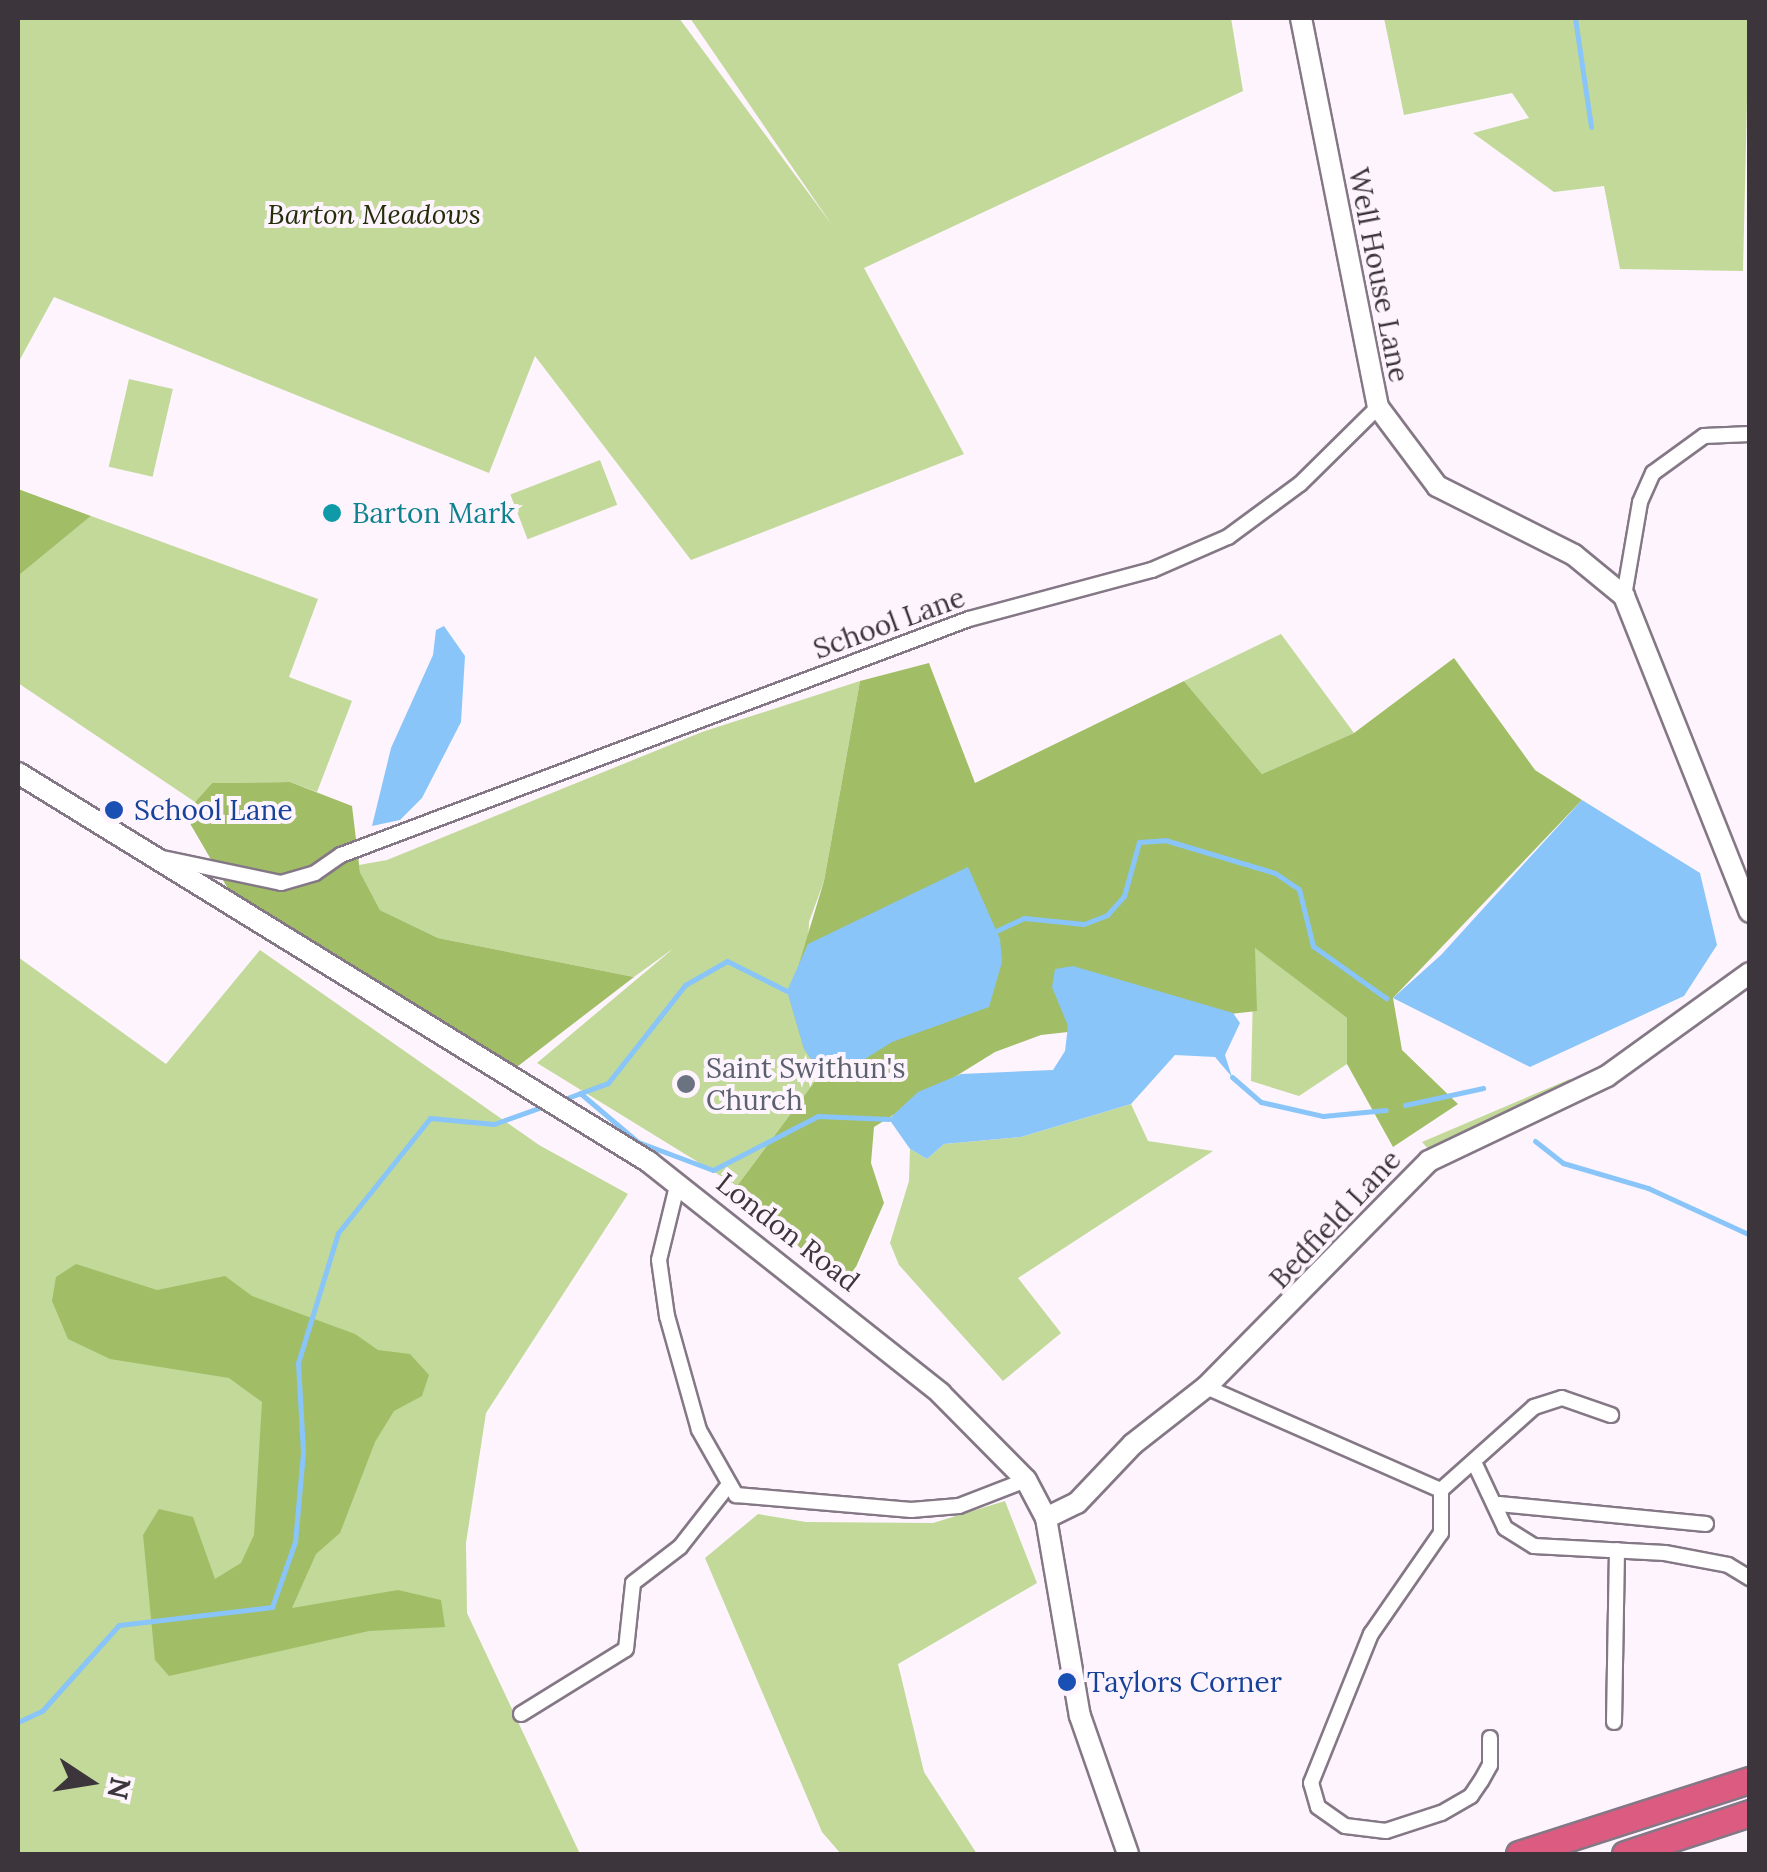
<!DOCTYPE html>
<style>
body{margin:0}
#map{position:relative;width:1767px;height:1872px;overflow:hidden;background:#fdf4fe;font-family:Lora,serif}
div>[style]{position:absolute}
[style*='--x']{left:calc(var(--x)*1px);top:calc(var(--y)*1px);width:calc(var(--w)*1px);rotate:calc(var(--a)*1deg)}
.green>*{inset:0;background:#c2d999;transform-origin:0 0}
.forest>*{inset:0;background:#a1be66}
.water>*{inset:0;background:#89c5f8}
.stream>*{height:5px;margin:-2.5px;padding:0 2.5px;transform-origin:2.5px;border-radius:2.5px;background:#89c5f8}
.roads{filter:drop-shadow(2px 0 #857886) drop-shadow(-2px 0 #857886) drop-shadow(0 2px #857886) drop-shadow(0 -2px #857886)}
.street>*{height:14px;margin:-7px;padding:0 7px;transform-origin:7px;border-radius:7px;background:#fff}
.secondary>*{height:20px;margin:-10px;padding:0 10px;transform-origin:10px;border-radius:10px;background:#fff}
.highway>*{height:25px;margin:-12.5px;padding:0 12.5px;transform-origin:12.5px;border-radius:12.5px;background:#dc5b81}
.dots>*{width:28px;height:28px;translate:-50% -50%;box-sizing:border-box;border:5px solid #fdf4fe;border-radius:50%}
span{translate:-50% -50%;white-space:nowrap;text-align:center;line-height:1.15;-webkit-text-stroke:8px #fdf4fe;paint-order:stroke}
.park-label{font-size:28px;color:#232e09;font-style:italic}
.street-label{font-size:28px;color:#3c363c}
.culture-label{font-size:28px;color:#0d838f}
.left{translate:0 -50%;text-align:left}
.transit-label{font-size:28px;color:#164399}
.worship-label{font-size:28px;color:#5b616d}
.frame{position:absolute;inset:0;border:20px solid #3c363c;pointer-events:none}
.north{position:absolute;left:40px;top:1732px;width:100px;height:100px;-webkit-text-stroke:8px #fdf4fe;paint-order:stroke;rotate:102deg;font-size:28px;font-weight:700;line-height:40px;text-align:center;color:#3c363c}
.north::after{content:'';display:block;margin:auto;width:35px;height:45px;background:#3c363c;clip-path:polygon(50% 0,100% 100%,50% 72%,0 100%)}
</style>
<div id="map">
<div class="green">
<div style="clip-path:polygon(18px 18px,679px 18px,832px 225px,690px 18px,1231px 18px,1243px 91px,864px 268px,964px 454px,691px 560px,535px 356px,489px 473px,54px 297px,18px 363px)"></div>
<div style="clip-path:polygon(1384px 18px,1749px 18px,1743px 271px,1620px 269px,1604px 186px,1554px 192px,1473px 133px,1529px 118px,1512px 93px,1404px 115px)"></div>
<div style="left:129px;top:379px;width:45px;height:90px;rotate:13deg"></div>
<div style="left:600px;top:460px;width:48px;height:96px;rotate:69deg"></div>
<div style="clip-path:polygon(91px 516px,318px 599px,289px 677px,352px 701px,317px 792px,290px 782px,212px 783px,195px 802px,18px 683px,18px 576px)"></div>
<div style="clip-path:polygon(1281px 634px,1354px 733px,1262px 774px,1184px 681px)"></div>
<div style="clip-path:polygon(860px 681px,824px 881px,809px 922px,804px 1049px,821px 1073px,737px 1186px,537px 1063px,674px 948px,634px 977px,438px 938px,380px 910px,360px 872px,359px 865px,387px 860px,702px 732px)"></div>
<div style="clip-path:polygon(1254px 947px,1347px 1018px,1347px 1064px,1299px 1096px,1251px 1081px)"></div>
<div style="clip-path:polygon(260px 950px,539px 1145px,628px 1194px,486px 1413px,466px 1543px,467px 1613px,580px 1854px,18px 1854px,18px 957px,166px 1064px)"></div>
<div style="clip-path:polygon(1570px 1079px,1575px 1081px,1430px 1151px,1422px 1142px)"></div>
<div style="clip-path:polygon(1131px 1104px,1148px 1141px,1213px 1151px,1018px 1278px,1061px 1333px,1003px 1381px,899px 1265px,890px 1243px,909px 1181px,910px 1149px,927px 1159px,944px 1144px,1021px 1137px)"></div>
<div style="clip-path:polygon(1005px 1501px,1037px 1583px,898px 1664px,924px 1772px,977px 1854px,841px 1854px,822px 1832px,705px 1558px,758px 1514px,806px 1522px,933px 1523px)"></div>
</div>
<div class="forest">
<div style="clip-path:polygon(18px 489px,91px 516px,18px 576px)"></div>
<div style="clip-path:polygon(1454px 658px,1535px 770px,1582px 800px,1393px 998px,1402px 1050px,1458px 1104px,1393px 1147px,1347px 1064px,1347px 1018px,1255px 948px,1257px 1011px,1041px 1035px,995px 1052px,874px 1127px,871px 1163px,884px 1203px,845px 1292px,737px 1186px,821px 1073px,804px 1049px,789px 997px,824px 881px,860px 681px,929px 663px,975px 783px,1184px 681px,1262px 774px,1354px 733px)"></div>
<div style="clip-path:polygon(290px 782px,352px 806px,360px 872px,380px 910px,438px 938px,634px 977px,509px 1073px,238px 906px,188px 820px,195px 802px,212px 783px)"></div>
<div style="clip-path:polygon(76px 1264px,157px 1290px,225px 1276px,252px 1296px,355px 1334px,378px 1350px,410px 1354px,429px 1375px,422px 1396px,394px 1411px,375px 1442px,340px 1533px,316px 1554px,292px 1608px,398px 1590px,441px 1600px,445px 1627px,369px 1631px,169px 1676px,155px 1660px,143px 1535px,159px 1509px,193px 1517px,215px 1579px,241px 1563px,254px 1535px,262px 1402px,229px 1378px,110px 1359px,68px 1339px,52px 1301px,56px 1277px)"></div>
</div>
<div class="water">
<div style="clip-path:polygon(444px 626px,465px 656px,461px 722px,422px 798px,400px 820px,372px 826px,391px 748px,433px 655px,436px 630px)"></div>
<div style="clip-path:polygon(1582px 800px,1700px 873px,1717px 945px,1684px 996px,1530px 1067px,1393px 998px,1441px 955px)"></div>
<div style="clip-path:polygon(968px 867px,1000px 939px,1002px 962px,989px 1007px,892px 1042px,849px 1069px,821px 1073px,804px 1049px,787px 991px,808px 944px)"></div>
<div style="clip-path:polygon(1073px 966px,1233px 1013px,1240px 1023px,1225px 1055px,1232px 1077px,1215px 1057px,1175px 1055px,1131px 1104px,1021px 1137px,944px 1144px,927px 1159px,910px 1149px,889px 1119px,918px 1092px,961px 1074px,1053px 1070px,1065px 1051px,1068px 1026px,1052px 987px,1055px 969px)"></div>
</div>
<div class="stream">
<div style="--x:1575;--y:18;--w:110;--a:81.6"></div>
<div style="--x:996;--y:931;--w:31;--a:-25"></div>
<div style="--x:1024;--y:918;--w:60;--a:5.7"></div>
<div style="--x:1084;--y:924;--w:25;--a:-21"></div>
<div style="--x:1107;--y:915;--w:25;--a:-48"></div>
<div style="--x:1124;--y:896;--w:56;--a:-74.5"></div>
<div style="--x:1139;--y:842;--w:26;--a:-4"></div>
<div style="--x:1165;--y:840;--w:115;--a:16.7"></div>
<div style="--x:1275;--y:873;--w:29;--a:34"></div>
<div style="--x:1299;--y:889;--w:59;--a:76.2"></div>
<div style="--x:1313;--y:946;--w:90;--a:35.5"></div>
<div style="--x:1232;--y:1077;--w:38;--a:41"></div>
<div style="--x:1261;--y:1102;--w:64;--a:12.7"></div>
<div style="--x:1323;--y:1116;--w:63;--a:-5.4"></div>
<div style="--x:580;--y:1093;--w:76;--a:40.2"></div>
<div style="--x:638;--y:1142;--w:80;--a:20.5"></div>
<div style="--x:713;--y:1170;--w:118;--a:-27.2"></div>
<div style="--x:818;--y:1116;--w:71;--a:2.4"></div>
<div style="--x:559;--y:1101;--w:52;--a:-20.2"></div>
<div style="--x:608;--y:1083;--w:125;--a:-51.8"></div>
<div style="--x:685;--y:985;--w:48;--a:-29.7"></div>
<div style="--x:727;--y:961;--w:67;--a:26.6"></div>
<div style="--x:1405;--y:1105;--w:80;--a:-12.3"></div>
<div style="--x:1535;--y:1141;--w:36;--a:38"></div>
<div style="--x:1563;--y:1163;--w:89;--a:16.4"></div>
<div style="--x:1648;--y:1188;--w:112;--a:24.7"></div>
<div style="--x:18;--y:1722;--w:26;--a:-25"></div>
<div style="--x:42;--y:1711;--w:115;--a:-48.2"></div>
<div style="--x:119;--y:1625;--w:154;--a:-6.7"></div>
<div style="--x:272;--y:1607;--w:69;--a:-70.5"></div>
<div style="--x:295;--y:1542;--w:90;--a:-84.9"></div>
<div style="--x:303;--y:1452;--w:89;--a:-93.2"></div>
<div style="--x:298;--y:1363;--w:136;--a:-72.9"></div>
<div style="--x:338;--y:1233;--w:147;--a:-51.3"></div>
<div style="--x:430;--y:1118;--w:64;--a:5.4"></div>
<div style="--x:494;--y:1124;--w:53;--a:-19.8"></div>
</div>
<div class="roads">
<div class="street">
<div style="--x:1624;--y:596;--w:95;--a:-80.3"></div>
<div style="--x:1640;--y:502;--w:32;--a:-66"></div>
<div style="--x:1653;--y:473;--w:63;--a:-36"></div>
<div style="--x:1704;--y:436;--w:46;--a:-2.5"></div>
<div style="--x:158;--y:857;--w:126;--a:11.9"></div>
<div style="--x:281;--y:883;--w:35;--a:-16"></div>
<div style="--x:315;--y:873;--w:32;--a:-35"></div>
<div style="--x:341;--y:855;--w:671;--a:-20.6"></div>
<div style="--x:969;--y:619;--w:189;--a:-15"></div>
<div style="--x:1152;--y:570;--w:83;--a:-23.5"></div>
<div style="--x:1228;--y:537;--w:89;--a:-36.4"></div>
<div style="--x:1300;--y:484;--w:110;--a:-44.6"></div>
<div style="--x:678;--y:1182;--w:80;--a:103.7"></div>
<div style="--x:659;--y:1260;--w:57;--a:81.9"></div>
<div style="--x:667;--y:1316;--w:118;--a:74.3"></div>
<div style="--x:699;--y:1430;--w:75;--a:60.4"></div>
<div style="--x:736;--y:1495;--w:176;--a:4.9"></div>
<div style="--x:911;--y:1510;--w:48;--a:-4.8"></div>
<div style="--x:959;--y:1506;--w:72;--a:-21.2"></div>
<div style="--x:1206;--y:1387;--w:257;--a:23.7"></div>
<div style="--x:1474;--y:1462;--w:73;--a:64.8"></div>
<div style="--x:1505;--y:1528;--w:34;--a:32"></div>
<div style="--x:1534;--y:1546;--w:131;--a:3.1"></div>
<div style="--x:1665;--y:1553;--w:64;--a:10.8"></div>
<div style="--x:1728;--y:1565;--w:26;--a:31"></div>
<div style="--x:1499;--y:1504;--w:208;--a:5.5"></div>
<div style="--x:521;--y:1714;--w:123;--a:-31.8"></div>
<div style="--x:626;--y:1649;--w:66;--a:-83.9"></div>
<div style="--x:633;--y:1583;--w:59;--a:-37.5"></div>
<div style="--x:680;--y:1547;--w:76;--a:-51.9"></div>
<div style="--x:1614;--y:1722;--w:172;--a:-89"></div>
<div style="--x:1490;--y:1738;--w:27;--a:90"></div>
<div style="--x:1490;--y:1765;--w:18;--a:119"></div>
<div style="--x:1481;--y:1781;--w:18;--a:124"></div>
<div style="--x:1471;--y:1796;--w:34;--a:150"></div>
<div style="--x:1441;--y:1813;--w:58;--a:161.9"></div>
<div style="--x:1386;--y:1831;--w:41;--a:-173"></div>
<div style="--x:1345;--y:1826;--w:33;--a:-145"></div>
<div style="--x:1318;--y:1807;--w:25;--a:-106"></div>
<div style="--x:1311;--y:1783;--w:161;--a:-68.1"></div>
<div style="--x:1371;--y:1634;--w:123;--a:-55.3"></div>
<div style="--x:1441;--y:1533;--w:43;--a:-90"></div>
<div style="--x:1441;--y:1490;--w:125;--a:-41.7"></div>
<div style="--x:1534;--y:1407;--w:29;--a:-18"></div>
<div style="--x:1562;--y:1398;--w:52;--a:19.1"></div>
</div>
<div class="secondary">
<div style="--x:1301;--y:18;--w:397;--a:78.8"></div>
<div style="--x:1378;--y:407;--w:99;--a:53.2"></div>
<div style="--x:1437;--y:486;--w:153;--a:26.7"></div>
<div style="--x:1574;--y:555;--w:65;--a:39.4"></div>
<div style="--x:1624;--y:596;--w:340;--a:68.3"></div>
<div style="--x:18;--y:773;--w:741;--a:31.65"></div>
<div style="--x:649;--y:1162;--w:372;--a:38.4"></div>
<div style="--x:940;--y:1393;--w:122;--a:45.3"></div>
<div style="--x:1026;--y:1480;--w:43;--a:62.2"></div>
<div style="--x:1046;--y:1518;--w:201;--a:80.3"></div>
<div style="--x:1080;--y:1716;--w:146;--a:70.8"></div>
<div style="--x:1046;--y:1518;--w:34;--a:-26"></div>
<div style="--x:1077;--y:1503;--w:81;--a:-46.5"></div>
<div style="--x:1133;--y:1444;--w:93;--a:-38"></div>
<div style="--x:1206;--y:1387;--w:317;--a:-45.4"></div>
<div style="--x:1429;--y:1161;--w:197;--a:-25.5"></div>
<div style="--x:1607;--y:1076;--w:176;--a:-35.8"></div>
</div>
<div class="highway">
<div style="--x:1519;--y:1854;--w:243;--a:-17.8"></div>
<div style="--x:1625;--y:1854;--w:132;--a:-18.2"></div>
</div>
</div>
<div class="dots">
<div style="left:332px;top:513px;background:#0f9aa8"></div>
<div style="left:114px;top:810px;background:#1a4fb4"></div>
<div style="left:686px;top:1084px;background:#6b7280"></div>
<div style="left:1067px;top:1682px;background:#1a4fb4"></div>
</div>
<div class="park-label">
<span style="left:374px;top:214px">Barton Meadows</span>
</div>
<div class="street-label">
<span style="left:1379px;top:275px;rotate:79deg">Well House Lane</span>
<span style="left:889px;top:623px;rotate:-20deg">School Lane</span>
<span style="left:1335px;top:1219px;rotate:-47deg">Bedfield Lane</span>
<span style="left:788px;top:1232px;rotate:38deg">London Road</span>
</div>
<div class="culture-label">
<span class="left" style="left:352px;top:513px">Barton Mark</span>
</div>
<div class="transit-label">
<span class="left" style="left:134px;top:810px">School Lane</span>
<span class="left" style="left:1087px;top:1682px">Taylors Corner</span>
</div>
<div class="worship-label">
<span class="left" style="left:706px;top:1084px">Saint Swithun's<br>Church</span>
</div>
<div class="frame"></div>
<div class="north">N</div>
</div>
